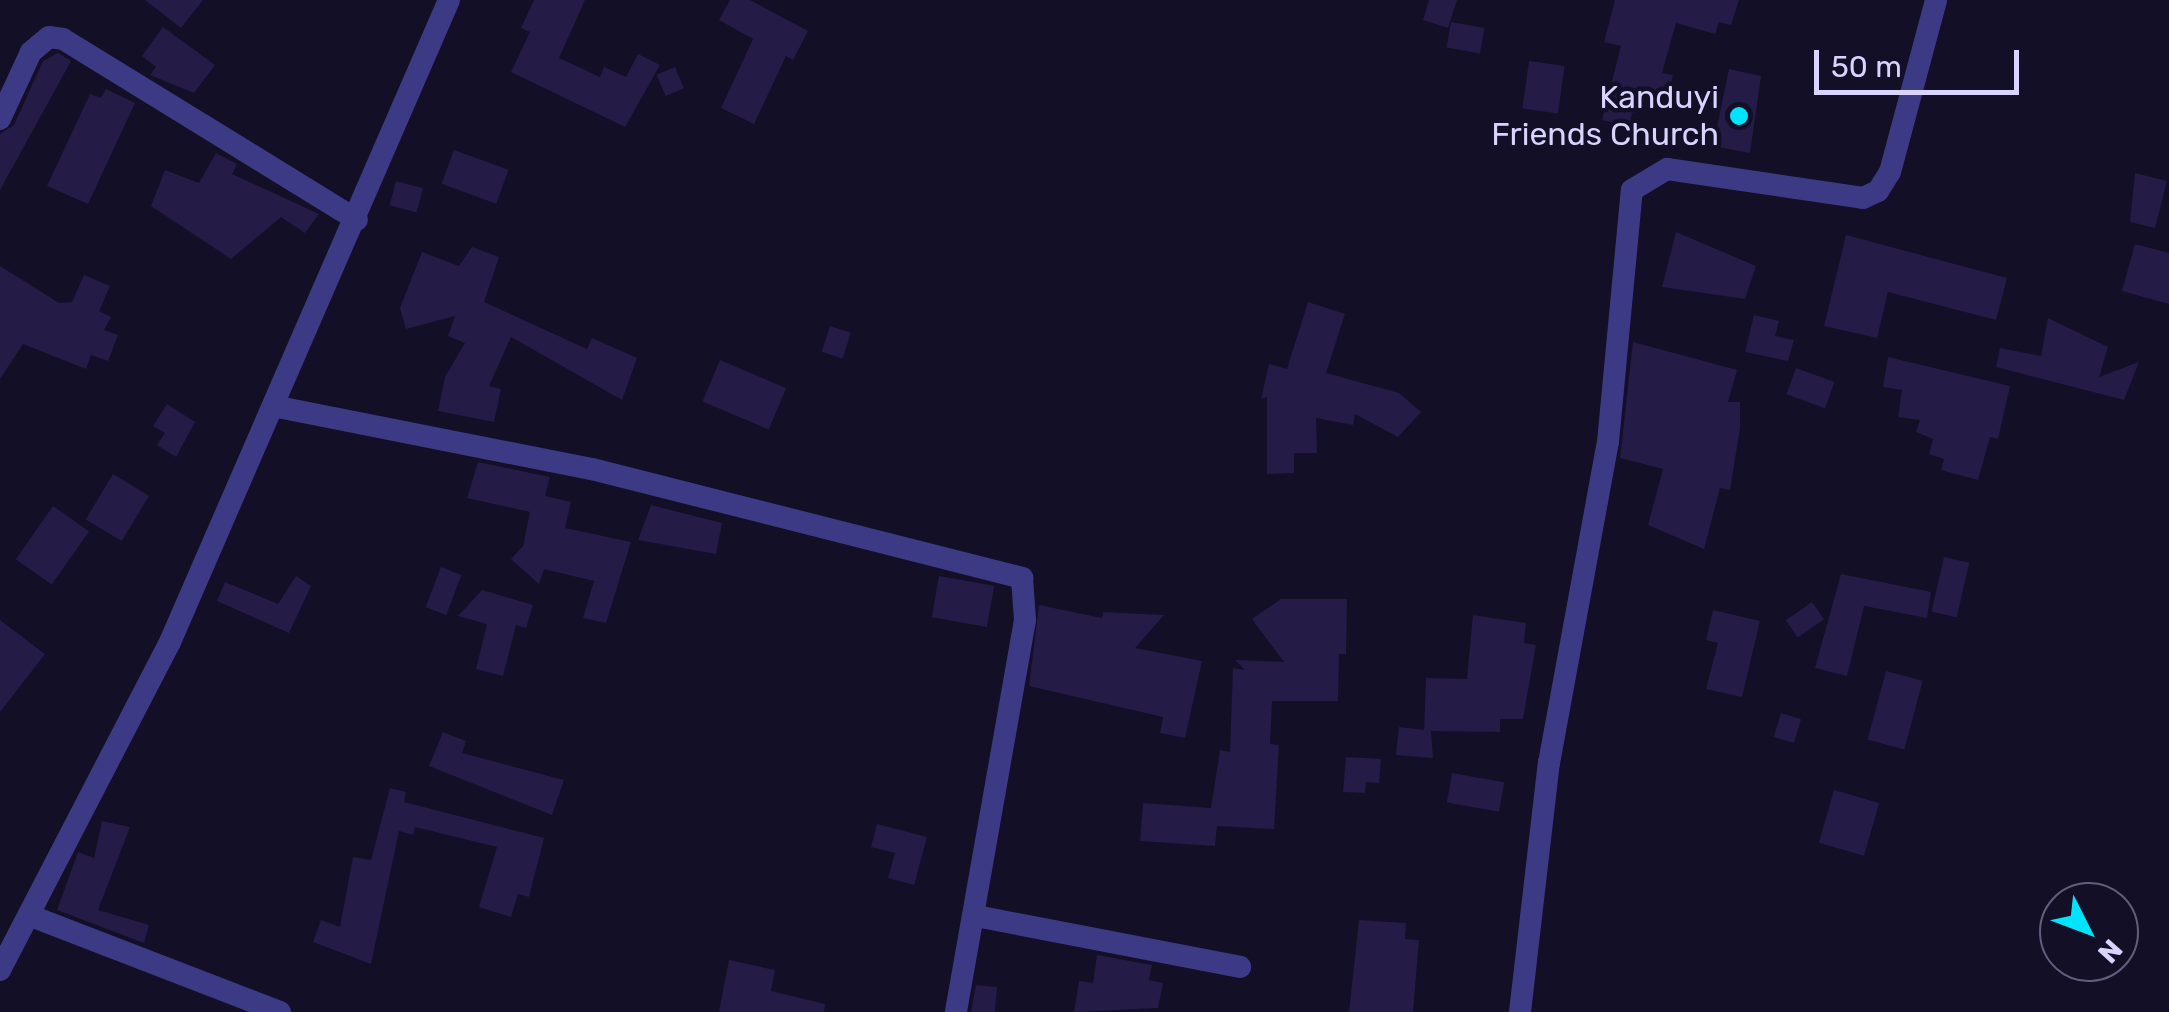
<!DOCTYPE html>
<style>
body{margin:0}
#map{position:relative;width:2169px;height:1012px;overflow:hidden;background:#130f26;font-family:Rubik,sans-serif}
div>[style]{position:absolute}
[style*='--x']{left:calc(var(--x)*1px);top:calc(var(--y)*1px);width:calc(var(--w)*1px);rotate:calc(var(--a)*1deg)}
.building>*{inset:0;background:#241b47;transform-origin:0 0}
.minor>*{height:22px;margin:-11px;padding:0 11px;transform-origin:11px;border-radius:11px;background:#3d3a85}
.dots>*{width:28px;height:28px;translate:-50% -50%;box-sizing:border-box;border:5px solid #130f26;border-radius:50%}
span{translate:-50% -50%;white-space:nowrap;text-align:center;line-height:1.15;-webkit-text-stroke:9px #130f26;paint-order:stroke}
.poi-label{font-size:32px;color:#d9d4ff}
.right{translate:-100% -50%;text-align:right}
.north{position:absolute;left:2039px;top:882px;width:100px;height:100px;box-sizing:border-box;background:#130f26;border:2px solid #625e7d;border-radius:50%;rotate:132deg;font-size:28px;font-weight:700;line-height:40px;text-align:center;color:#d9d4ff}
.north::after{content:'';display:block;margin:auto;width:35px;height:45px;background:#00e5ff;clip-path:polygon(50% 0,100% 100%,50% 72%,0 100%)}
.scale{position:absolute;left:1814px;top:50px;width:205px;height:45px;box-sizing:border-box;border:5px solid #d9d4ff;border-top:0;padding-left:12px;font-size:30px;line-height:35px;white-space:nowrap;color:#d9d4ff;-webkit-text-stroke:8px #130f26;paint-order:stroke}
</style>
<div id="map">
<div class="building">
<div style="clip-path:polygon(145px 0,203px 0,181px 28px)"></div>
<div style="clip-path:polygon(534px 0,585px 0,559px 58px,600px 77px,604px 67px,626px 77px,638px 54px,660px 65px,625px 127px,511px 72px,530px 32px,521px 28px)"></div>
<div style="clip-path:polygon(730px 0,750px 0,808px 31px,793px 60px,786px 56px,754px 124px,721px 108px,753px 39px,719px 20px)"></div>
<div style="clip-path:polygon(1429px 0,1457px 0,1448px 28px,1423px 20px)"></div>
<div style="clip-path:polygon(1615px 0,1739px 0,1731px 25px,1719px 22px,1715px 34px,1676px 23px,1662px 73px,1673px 75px,1667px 100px,1655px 98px,1652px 109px,1632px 113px,1629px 126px,1602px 120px,1621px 46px,1604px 42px)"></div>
<div style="left:1451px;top:22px;width:34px;height:26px;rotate:10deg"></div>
<div style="clip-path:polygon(163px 27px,215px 65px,194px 93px,150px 75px,156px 67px,142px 56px)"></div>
<div style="clip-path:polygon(58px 53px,71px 61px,0 190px,0 134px,14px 125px,43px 61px)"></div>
<div style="left:1529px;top:61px;width:36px;height:48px;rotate:8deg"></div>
<div style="left:675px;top:67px;width:23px;height:20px;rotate:67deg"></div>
<div style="clip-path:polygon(1729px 69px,1761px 76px,1750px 153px,1713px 146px)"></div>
<div style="clip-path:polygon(106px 89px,135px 103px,88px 204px,47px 186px,90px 94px,101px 98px)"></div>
<div style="left:454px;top:150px;width:58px;height:36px;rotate:20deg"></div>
<div style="clip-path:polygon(216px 153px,237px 164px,232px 174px,319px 214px,305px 233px,281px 217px,231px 259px,151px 206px,165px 170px,199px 183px)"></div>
<div style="clip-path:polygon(2135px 173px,2167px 181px,2155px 228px,2130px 222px)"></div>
<div style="left:396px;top:181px;width:28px;height:25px;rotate:15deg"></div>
<div style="clip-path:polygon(1676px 232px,1756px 266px,1745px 299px,1662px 287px)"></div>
<div style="clip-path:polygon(1846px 235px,2007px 278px,1996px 320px,1888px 292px,1877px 338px,1824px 326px)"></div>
<div style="clip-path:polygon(2135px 244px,2169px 253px,2169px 304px,2122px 291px)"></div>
<div style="clip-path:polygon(472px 247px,499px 257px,484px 302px,587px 349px,592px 338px,637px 358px,622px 400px,511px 337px,489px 386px,501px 389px,494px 422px,438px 411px,445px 377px,465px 343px,448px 336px,455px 316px,406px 329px,400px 308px,422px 252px,459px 266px)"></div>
<div style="clip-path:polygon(0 266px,59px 303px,72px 302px,84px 275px,110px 286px,99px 311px,111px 317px,104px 330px,118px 335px,108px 361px,91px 355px,86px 369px,23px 344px,0 379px)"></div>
<div style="clip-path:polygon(1308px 302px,1345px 314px,1326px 373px,1399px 393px,1421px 412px,1398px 437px,1355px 414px,1353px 425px,1316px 418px,1317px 453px,1294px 453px,1294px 473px,1267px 474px,1267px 397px,1261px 399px,1269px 364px,1287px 369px)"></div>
<div style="clip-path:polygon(1754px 315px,1779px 321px,1775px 336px,1794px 340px,1788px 361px,1745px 352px)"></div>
<div style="clip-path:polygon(2048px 318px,2108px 347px,2099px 377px,2139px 362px,2124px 400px,1996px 367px,2000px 348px,2041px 356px)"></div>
<div style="left:830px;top:326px;width:22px;height:27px;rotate:18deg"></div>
<div style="clip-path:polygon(1633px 342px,1737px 370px,1728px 402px,1740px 402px,1740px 428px,1730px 490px,1720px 488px,1704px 549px,1648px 525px,1663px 469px,1620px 458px)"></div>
<div style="clip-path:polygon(1888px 357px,2010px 386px,1998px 439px,1990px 437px,1978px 480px,1941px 470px,1944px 459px,1929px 454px,1933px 439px,1916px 432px,1920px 420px,1898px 417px,1902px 390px,1883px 387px)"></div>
<div style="left:720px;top:360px;width:72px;height:45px;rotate:23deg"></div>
<div style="left:1796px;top:368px;width:41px;height:28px;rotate:20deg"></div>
<div style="clip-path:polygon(167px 404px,195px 422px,176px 457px,157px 445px,165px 433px,153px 426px)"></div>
<div style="clip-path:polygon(478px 462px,550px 477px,545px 496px,571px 502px,565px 528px,631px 542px,606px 623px,583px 618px,594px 581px,544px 569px,539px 584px,511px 559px,523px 546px,530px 512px,467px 498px)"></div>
<div style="left:113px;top:474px;width:42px;height:53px;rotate:31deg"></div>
<div style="clip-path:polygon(651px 505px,722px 523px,716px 554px,638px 540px)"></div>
<div style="left:53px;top:506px;width:44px;height:65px;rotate:35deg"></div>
<div style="left:1944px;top:557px;width:26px;height:56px;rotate:13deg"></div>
<div style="left:441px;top:567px;width:22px;height:43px;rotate:21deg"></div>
<div style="clip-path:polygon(1841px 574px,1931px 592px,1927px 618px,1864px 606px,1847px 676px,1815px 668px)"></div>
<div style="clip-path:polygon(296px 576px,311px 586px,289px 633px,217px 601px,225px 582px,278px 604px)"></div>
<div style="left:939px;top:576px;width:56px;height:42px;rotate:10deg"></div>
<div style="clip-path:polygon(482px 590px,533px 605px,526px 628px,516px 625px,503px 676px,476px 669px,487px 624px,458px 616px)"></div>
<div style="clip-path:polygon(1281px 599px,1347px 599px,1346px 654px,1339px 654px,1338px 701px,1272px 701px,1270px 744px,1279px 745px,1274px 829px,1217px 826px,1215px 846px,1140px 841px,1143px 803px,1211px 808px,1220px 750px,1230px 752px,1233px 668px,1245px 670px,1235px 660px,1284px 662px,1252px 619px)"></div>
<div style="left:1812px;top:602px;width:21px;height:32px;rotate:55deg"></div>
<div style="clip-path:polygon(1039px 605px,1102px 618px,1103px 612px,1164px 615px,1135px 648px,1202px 661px,1185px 738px,1160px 733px,1163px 717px,1029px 686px)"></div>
<div style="clip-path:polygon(1713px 610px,1760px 621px,1742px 697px,1706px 689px,1718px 643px,1706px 640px)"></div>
<div style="clip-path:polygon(1473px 615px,1526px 623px,1524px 643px,1536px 645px,1523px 719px,1500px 719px,1500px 732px,1431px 731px,1433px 758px,1396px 755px,1399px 727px,1424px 730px,1426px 678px,1467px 679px)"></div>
<div style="clip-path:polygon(0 620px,45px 654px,0 712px)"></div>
<div style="left:1886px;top:671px;width:38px;height:71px;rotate:15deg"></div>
<div style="left:1781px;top:713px;width:21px;height:25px;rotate:17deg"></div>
<div style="clip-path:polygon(443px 732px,466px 741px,462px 753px,564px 780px,552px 815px,429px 766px)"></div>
<div style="clip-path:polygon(1346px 757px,1381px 759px,1379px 783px,1366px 782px,1365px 793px,1343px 792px)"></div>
<div style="left:1452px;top:773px;width:53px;height:30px;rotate:10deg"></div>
<div style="clip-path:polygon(390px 788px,406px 792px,404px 802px,544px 838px,529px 897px,518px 894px,511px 917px,479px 907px,497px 847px,415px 827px,413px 835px,399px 831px,371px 964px,313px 942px,321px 920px,340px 927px,353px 857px,371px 860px)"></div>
<div style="left:1834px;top:790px;width:47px;height:55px;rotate:16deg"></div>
<div style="clip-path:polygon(102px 821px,130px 827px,98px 910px,149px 925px,144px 943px,57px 910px,78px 852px,94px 858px)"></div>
<div style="clip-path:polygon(877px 824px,927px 837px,914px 885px,888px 878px,895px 853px,871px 847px)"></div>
<div style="clip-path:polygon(1359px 920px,1406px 923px,1405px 939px,1419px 940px,1413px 1012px,1349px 1012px)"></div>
<div style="clip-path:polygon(1097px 955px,1152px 965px,1149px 980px,1163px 983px,1158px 1008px,1074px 1012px,1079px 981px,1093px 983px)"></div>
<div style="clip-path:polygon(729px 960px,775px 970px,771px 991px,825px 1004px,824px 1012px,719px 1012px)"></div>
<div style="clip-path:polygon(976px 985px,997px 987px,995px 1012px,971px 1012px)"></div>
</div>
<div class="minor">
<div style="--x:0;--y:119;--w:74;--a:-65.2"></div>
<div style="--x:31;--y:52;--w:23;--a:-40"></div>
<div style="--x:49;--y:37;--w:14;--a:8"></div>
<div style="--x:63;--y:39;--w:345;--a:31.6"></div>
<div style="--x:278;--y:407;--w:320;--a:11.2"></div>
<div style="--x:592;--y:469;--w:444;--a:14.2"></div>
<div style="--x:1022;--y:578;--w:42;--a:85.9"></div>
<div style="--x:1025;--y:620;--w:398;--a:100"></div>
<div style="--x:31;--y:916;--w:267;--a:21.1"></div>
<div style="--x:976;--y:916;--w:269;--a:10.9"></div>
<div style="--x:0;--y:970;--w:369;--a:-62.6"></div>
<div style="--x:170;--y:642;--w:700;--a:-66.51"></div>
<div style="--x:1520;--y:1012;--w:251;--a:-83.4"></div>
<div style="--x:1549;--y:763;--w:326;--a:-79.6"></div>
<div style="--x:1608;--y:442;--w:253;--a:-84.6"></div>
<div style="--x:1632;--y:190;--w:41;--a:-31"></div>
<div style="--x:1667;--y:169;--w:198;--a:8.4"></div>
<div style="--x:1863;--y:198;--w:17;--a:-25"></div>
<div style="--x:1878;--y:191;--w:22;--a:-58"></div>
<div style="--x:1890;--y:172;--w:178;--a:-75"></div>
</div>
<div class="dots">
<div style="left:1739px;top:116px;background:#00e5ff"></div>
</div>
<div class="poi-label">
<span class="right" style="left:1719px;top:116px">Kanduyi<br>Friends Church</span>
</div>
<div class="north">N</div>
<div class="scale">50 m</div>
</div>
